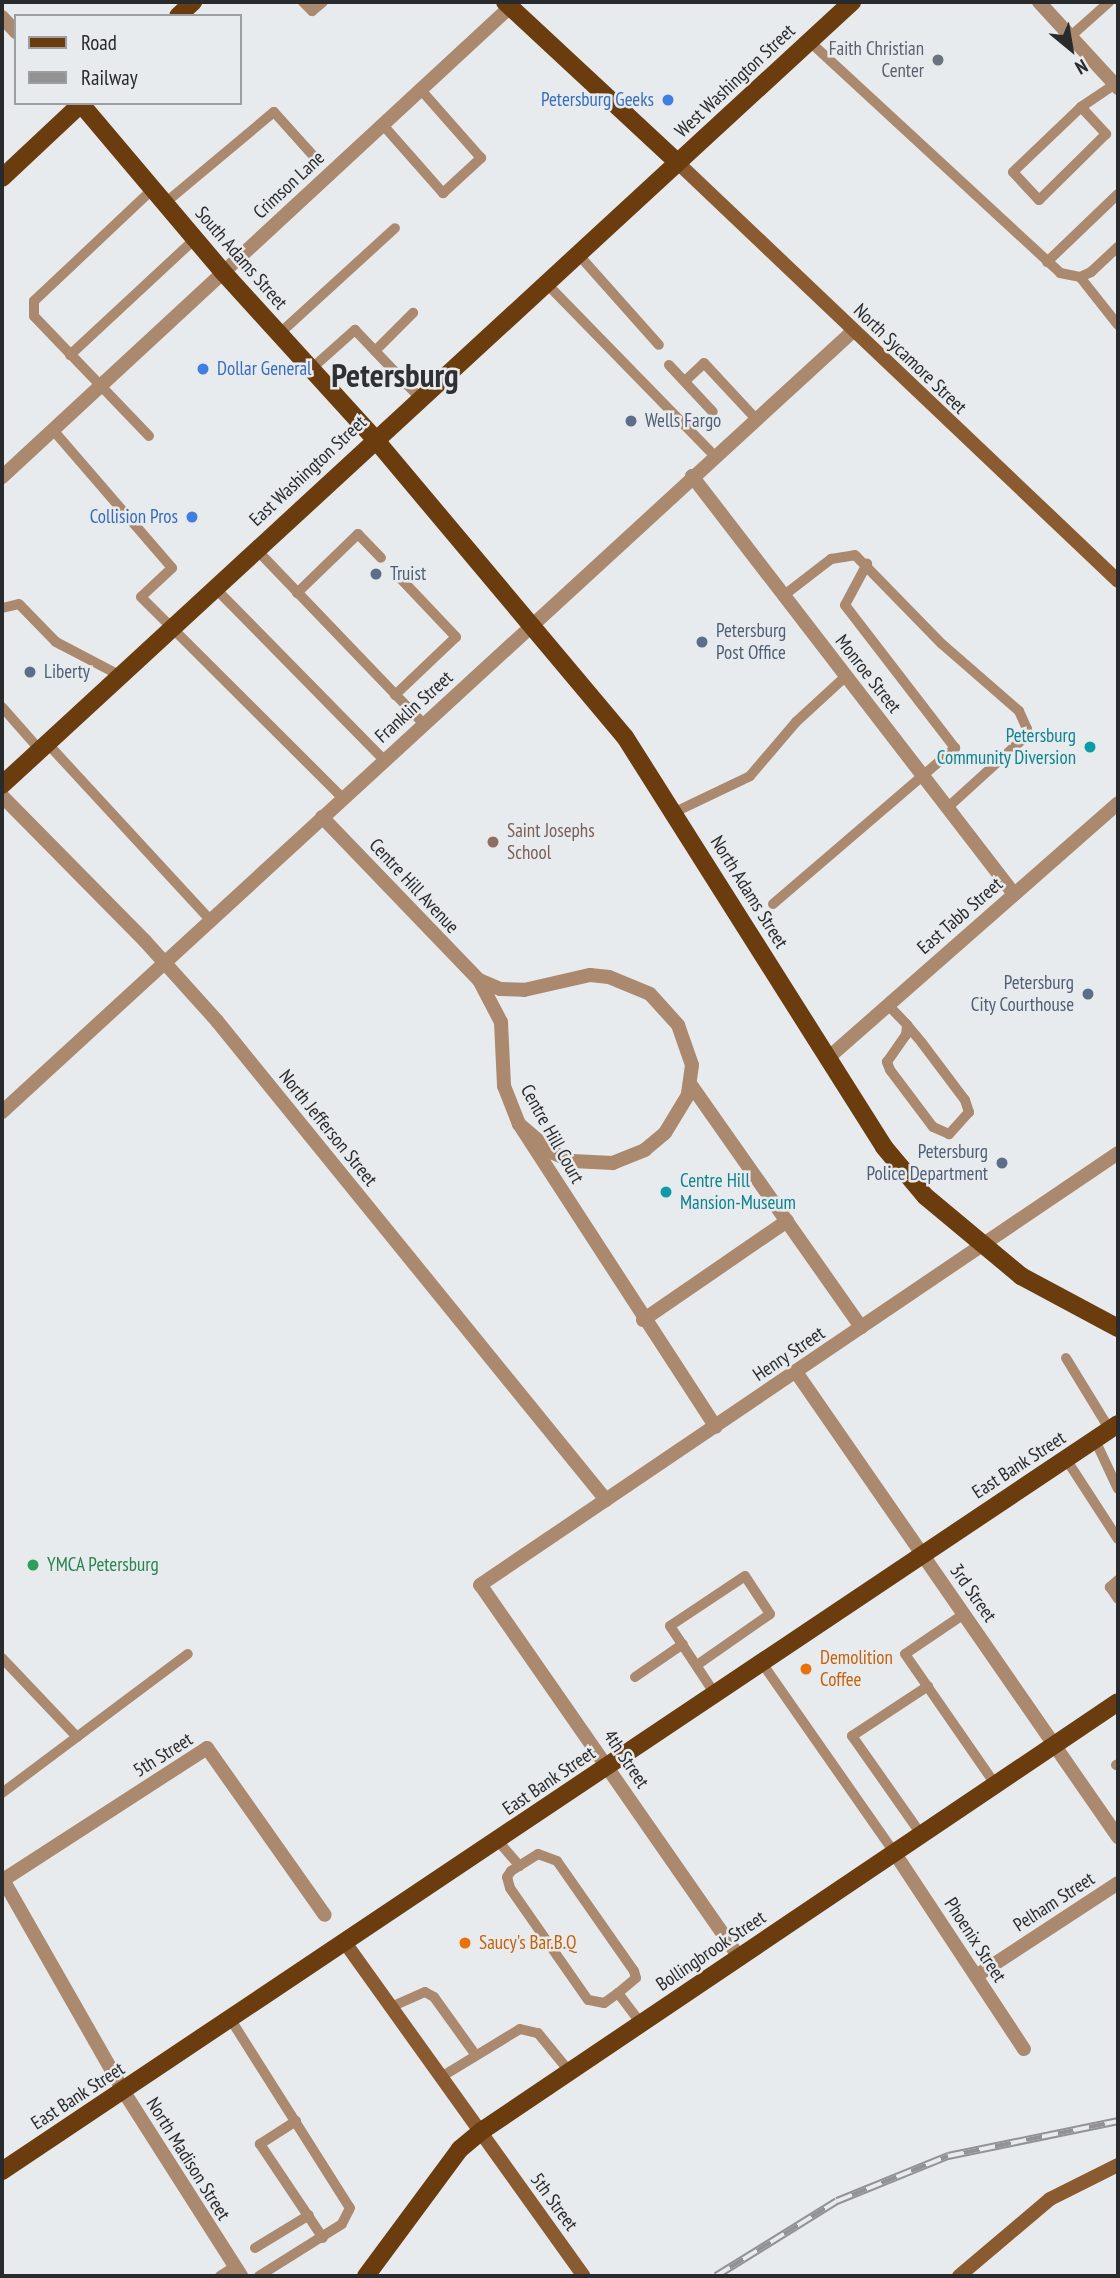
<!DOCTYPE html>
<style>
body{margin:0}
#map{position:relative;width:1120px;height:2278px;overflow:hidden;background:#e8ebee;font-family:"PT Sans Narrow",sans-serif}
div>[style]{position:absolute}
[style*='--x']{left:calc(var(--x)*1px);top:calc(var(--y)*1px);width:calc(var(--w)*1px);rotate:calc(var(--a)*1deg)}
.lane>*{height:10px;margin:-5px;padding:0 5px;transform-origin:5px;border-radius:5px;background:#ab896e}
.street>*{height:14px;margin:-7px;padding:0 7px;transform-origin:7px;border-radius:7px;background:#ab896e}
.secondary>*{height:14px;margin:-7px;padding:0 7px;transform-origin:7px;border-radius:7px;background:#8a5a30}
.primary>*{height:18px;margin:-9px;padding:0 9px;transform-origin:9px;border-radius:9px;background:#6a3c0e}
.rail>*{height:8px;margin-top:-4px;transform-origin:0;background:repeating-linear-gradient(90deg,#e8ebee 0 16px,#909294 0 32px);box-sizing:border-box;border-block:2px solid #909294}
.dots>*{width:19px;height:19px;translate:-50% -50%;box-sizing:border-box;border:4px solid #e8ebee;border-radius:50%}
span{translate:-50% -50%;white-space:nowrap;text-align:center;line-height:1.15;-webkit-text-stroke:5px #e8ebee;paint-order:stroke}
.worship-label{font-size:19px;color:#5b616d}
.right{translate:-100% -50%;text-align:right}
.street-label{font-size:19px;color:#292a2b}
.shop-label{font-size:19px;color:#366cbe}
.left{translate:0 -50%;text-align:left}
.service-label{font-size:19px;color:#4e5e75}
.culture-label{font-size:19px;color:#0d838f}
.education-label{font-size:19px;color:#785e54}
.leisure-label{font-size:19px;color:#27864d}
.food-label{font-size:19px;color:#c56008}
.town-label{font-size:33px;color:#2e3032;font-weight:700}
.frame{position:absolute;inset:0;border:4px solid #292a2b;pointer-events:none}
.legend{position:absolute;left:14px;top:14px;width:228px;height:91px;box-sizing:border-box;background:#e8ebee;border:2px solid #9c9ea0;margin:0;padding:9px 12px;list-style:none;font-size:21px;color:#292a2b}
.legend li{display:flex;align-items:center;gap:14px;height:35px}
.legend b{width:35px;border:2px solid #9c9ea0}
.north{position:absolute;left:1036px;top:14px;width:70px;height:70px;-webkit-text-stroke:5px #e8ebee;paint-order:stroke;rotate:150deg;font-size:19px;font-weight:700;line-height:28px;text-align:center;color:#292a2b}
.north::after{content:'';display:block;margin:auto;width:24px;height:32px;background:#292a2b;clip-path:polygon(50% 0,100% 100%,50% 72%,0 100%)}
</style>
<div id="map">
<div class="lane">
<div style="--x:303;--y:2;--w:13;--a:45"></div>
<div style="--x:312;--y:11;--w:14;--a:-39"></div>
<div style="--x:1071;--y:36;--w:51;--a:-41.8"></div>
<div style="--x:809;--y:41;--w:342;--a:42.7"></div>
<div style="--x:1060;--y:273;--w:20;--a:11"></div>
<div style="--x:1080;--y:277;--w:12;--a:-24"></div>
<div style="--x:1091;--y:272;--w:37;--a:-43"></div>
<div style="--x:1081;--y:107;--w:37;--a:47"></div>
<div style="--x:1106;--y:134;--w:94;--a:135.4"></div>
<div style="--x:1039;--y:200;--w:38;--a:-133"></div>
<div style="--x:1013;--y:172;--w:94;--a:-43.7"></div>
<div style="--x:1081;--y:107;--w:45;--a:-34"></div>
<div style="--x:383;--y:125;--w:91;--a:48.6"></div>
<div style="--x:443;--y:193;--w:52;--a:-42.6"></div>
<div style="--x:481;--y:158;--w:91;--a:-131.4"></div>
<div style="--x:165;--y:203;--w:142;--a:-39.9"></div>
<div style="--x:274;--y:112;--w:64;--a:48.1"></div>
<div style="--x:577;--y:253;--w:123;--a:48.3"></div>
<div style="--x:1047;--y:262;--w:98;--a:-43.8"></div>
<div style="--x:1080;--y:277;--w:61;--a:51.6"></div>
<div style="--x:545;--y:282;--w:243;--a:45.7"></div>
<div style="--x:279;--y:334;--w:157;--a:-42.4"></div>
<div style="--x:375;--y:351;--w:54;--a:-45"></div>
<div style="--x:70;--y:355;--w:171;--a:-42.9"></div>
<div style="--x:669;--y:365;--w:64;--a:46.9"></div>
<div style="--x:311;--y:369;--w:59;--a:-41.6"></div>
<div style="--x:355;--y:330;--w:93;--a:46.3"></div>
<div style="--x:685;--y:381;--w:26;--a:-43"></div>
<div style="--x:704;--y:363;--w:76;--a:47.1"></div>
<div style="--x:53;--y:430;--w:182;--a:49.2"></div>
<div style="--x:172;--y:568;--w:42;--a:136.9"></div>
<div style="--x:141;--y:597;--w:285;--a:44.9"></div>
<div style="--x:149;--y:436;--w:166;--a:-133.8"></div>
<div style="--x:34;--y:316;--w:15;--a:-90"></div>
<div style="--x:34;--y:301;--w:163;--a:-43.3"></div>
<div style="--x:255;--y:548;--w:244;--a:46.2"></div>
<div style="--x:214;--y:587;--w:243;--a:45.5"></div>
<div style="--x:297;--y:593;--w:85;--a:-44"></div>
<div style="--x:358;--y:534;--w:33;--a:46"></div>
<div style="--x:783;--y:596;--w:61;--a:-37.6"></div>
<div style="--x:831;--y:559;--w:24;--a:-9"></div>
<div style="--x:855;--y:555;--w:124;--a:45.7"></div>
<div style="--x:942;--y:644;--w:102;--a:41"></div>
<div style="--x:1019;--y:711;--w:20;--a:66"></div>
<div style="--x:1027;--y:729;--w:9;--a:108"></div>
<div style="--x:1024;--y:738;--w:104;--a:137.7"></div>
<div style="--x:2;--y:608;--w:17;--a:-13"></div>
<div style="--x:19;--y:604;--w:53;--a:45.8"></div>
<div style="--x:56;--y:642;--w:71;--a:27.6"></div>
<div style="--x:395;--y:695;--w:84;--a:-43.6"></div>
<div style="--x:456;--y:637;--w:83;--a:-133.5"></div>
<div style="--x:2;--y:707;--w:56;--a:48.6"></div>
<div style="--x:47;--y:743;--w:242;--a:47.3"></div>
<div style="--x:675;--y:812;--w:83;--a:-25.6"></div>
<div style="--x:750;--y:776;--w:71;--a:-49.6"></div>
<div style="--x:796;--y:722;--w:68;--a:-42.6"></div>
<div style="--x:773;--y:904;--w:240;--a:-40.6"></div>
<div style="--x:955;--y:748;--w:180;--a:-127.6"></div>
<div style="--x:845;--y:605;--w:47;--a:-61.8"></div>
<div style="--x:888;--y:1005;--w:28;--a:46"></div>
<div style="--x:907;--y:1025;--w:23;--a:50"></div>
<div style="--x:922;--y:1043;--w:71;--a:53"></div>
<div style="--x:965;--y:1100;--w:13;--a:72"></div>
<div style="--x:969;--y:1112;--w:30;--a:132"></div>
<div style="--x:949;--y:1134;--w:17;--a:-156"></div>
<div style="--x:933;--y:1127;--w:71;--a:-127"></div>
<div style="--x:890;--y:1070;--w:9;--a:-111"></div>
<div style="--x:887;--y:1062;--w:33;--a:-55"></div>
<div style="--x:906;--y:1035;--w:10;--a:-84"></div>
<div style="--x:1066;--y:1358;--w:84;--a:58.6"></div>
<div style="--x:1095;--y:1440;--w:54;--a:64.9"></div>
<div style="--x:1066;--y:1459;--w:95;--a:57"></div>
<div style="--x:1118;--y:1580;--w:11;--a:139"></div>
<div style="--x:1110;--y:1587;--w:14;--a:56"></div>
<div style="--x:964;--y:1614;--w:71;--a:145.9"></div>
<div style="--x:905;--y:1654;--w:158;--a:55.3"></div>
<div style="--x:2;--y:1658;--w:109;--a:46.5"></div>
<div style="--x:762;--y:1663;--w:231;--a:55.1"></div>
<div style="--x:697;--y:1665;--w:89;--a:-34.9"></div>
<div style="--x:770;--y:1614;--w:45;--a:-123.3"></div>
<div style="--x:745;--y:1576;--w:90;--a:146.3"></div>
<div style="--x:670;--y:1626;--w:82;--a:56.5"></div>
<div style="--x:635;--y:1677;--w:58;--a:-34.5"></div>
<div style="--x:1116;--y:1765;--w:2;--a:-27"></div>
<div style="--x:2;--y:1793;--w:232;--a:-36.8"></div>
<div style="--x:921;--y:1834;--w:120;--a:-125.1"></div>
<div style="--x:852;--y:1736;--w:91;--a:-33.3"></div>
<div style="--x:498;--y:1841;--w:33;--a:49"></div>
<div style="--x:618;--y:1993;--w:17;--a:144"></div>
<div style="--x:604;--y:2003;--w:16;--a:-169"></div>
<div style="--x:588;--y:2000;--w:136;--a:-124.9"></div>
<div style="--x:510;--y:1888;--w:11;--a:-105"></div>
<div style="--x:507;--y:1877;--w:7;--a:-56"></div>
<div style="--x:511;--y:1871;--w:32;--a:-32"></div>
<div style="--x:538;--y:1854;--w:20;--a:20"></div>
<div style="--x:557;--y:1861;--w:134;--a:55"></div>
<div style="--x:634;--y:1971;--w:7;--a:74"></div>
<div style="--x:636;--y:1978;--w:23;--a:140"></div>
<div style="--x:618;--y:1993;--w:38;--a:53"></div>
<div style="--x:391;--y:2007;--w:37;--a:-24"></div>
<div style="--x:425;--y:1992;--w:10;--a:29"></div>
<div style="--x:434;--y:1997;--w:70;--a:54.3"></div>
<div style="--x:231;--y:2020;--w:222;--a:57.7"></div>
<div style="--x:350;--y:2208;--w:18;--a:117"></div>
<div style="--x:342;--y:2224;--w:98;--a:147.9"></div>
<div style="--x:441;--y:2077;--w:92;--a:-31.3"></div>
<div style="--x:520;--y:2029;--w:18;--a:13"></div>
<div style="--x:538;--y:2033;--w:49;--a:50.8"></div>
<div style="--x:296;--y:2121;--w:43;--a:147.4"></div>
<div style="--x:260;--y:2144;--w:113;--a:56.2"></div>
<div style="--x:255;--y:2248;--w:63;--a:-31.4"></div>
<div style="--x:220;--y:2276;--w:15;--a:-32"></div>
</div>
<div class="street">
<div style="--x:1039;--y:2;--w:117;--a:47.4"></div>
<div style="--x:2;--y:17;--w:21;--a:47"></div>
<div style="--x:692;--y:476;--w:528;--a:52.39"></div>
<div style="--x:2;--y:477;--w:692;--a:-42.77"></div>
<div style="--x:2;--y:796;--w:204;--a:45.4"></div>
<div style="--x:145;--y:941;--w:108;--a:48"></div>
<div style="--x:217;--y:1021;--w:617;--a:50.92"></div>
<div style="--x:322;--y:817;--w:226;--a:46.1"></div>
<div style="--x:479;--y:980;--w:23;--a:23"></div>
<div style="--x:500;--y:989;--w:24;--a:2"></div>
<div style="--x:524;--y:990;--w:68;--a:-12.8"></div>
<div style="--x:590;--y:975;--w:19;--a:6"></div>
<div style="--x:609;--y:977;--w:44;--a:22.5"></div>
<div style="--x:650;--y:994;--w:42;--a:47.9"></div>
<div style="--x:678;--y:1025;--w:42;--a:70.7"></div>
<div style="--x:692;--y:1065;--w:30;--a:98"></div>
<div style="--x:688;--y:1095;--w:44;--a:121.2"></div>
<div style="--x:665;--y:1133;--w:26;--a:140"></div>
<div style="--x:645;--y:1150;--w:35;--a:158"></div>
<div style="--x:613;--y:1163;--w:41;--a:-177.2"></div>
<div style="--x:572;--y:1161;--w:21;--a:-157"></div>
<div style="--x:553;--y:1153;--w:45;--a:-139.5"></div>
<div style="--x:479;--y:980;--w:47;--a:62.4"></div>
<div style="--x:501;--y:1022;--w:64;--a:87.3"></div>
<div style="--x:504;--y:1086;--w:41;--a:68.5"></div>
<div style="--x:519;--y:1124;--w:361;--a:57"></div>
<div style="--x:828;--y:1058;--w:386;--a:-41.3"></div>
<div style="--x:691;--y:1085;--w:296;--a:54.9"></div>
<div style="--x:2;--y:1112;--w:1155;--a:-42.54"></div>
<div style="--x:643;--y:1320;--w:175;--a:-34.5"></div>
<div style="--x:796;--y:1372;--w:566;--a:55.3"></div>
<div style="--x:894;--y:1852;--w:236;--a:56.6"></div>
<div style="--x:2;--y:1878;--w:246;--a:60.3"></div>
<div style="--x:124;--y:2092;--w:218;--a:57.5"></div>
<div style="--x:3;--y:1880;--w:243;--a:-32.9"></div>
<div style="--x:207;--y:1748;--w:204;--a:54.8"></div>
<div style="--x:739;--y:1957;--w:453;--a:-124.8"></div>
<div style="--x:480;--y:1585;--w:770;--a:-34.1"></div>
<div style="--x:976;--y:1976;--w:170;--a:-33.2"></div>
</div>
<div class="secondary">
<div style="--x:677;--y:162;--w:608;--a:43.53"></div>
<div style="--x:346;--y:1944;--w:408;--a:54.4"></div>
<div style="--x:959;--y:2276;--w:119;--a:-40.2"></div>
<div style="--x:1050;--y:2199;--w:76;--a:-26.6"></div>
</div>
<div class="primary">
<div style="--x:505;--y:2;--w:235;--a:42.9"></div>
<div style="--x:178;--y:16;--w:21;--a:-43"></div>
<div style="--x:81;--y:104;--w:220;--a:49.8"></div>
<div style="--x:223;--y:272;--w:224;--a:47.7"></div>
<div style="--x:374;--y:438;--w:390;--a:50"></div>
<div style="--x:625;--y:737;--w:485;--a:57.7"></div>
<div style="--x:884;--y:1147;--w:64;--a:50.1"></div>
<div style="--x:925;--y:1196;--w:125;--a:39.8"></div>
<div style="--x:1021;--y:1276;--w:110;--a:28.2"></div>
<div style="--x:2;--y:178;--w:110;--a:-43.2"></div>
<div style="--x:2;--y:785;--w:1156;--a:-42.65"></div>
<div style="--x:2;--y:2171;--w:1343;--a:-33.8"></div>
<div style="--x:366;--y:2276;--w:158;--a:-53.5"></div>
<div style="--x:460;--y:2149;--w:26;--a:-40"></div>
<div style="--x:480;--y:2132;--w:769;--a:-33.98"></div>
</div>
<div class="rail">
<div style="--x:716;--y:2276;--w:142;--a:-31.8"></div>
<div style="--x:837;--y:2201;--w:120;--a:-22.1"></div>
<div style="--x:948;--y:2156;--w:174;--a:-11.6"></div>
</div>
<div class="dots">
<div style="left:938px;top:60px;background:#6b7280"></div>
<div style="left:668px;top:100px;background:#3f7fe0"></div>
<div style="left:203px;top:369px;background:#3f7fe0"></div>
<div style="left:631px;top:421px;background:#5c6f8a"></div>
<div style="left:192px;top:517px;background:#3f7fe0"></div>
<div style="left:376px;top:574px;background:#5c6f8a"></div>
<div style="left:702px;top:642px;background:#5c6f8a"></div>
<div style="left:30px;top:672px;background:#5c6f8a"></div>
<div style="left:1090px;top:747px;background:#0f9aa8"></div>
<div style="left:493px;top:842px;background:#8d6e63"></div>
<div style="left:1088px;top:994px;background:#5c6f8a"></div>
<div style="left:1002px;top:1163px;background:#5c6f8a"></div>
<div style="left:666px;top:1192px;background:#0f9aa8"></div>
<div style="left:33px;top:1565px;background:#2e9e5b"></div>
<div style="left:806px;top:1669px;background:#e8710a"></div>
<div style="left:465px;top:1943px;background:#e8710a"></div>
</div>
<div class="worship-label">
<span class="right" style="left:924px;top:60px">Faith Christian<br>Center</span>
</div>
<div class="street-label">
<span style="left:735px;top:81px;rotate:-43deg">West Washington Street</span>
<span style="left:289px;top:185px;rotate:-43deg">Crimson Lane</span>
<span style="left:241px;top:258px;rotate:49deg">South Adams Street</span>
<span style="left:910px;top:359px;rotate:44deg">North Sycamore Street</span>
<span style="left:308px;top:471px;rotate:-43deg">East Washington Street</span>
<span style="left:868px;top:674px;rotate:52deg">Monroe Street</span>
<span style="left:414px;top:707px;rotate:-42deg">Franklin Street</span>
<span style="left:414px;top:886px;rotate:47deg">Centre Hill Avenue</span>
<span style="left:749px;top:892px;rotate:58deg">North Adams Street</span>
<span style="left:960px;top:916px;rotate:-41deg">East Tabb Street</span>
<span style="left:328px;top:1128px;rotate:51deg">North Jefferson Street</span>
<span style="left:552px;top:1134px;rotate:61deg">Centre Hill Court</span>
<span style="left:789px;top:1354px;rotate:-34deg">Henry Street</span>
<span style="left:1019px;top:1465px;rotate:-33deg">East Bank Street</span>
<span style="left:973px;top:1593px;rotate:55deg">3rd Street</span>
<span style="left:163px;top:1755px;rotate:-32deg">5th Street</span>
<span style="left:626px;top:1759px;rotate:56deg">4th Street</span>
<span style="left:549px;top:1781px;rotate:-34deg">East Bank Street</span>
<span style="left:1054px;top:1902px;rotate:-33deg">Pelham Street</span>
<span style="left:975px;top:1940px;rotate:57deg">Phoenix Street</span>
<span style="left:711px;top:1951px;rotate:-34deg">Bollingbrook Street</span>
<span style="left:78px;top:2096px;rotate:-33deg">East Bank Street</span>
<span style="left:188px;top:2159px;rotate:58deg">North Madison Street</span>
<span style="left:554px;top:2202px;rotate:54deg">5th Street</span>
</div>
<div class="shop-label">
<span class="right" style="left:654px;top:100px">Petersburg Geeks</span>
<span class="left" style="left:217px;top:369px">Dollar General</span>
<span class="right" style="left:178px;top:517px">Collision Pros</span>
</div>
<div class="service-label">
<span class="left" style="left:645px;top:421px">Wells Fargo</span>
<span class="left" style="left:390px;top:574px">Truist</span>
<span class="left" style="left:716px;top:642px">Petersburg<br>Post Office</span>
<span class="left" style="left:44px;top:672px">Liberty</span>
<span class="right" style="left:1074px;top:994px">Petersburg<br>City Courthouse</span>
<span class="right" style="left:988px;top:1163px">Petersburg<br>Police Department</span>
</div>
<div class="culture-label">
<span class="right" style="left:1076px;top:747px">Petersburg<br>Community Diversion</span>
<span class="left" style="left:680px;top:1192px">Centre Hill<br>Mansion-Museum</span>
</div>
<div class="education-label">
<span class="left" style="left:507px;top:842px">Saint Josephs<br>School</span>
</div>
<div class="leisure-label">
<span class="left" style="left:47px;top:1565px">YMCA Petersburg</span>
</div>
<div class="food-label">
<span class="left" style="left:820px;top:1669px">Demolition<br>Coffee</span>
<span class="left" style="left:479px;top:1943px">Saucy's Bar.B.Q</span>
</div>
<div class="town-label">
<span style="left:395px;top:375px">Petersburg</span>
</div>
<div class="frame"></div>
<ul class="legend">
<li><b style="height:9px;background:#6a3c0e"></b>Road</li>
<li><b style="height:9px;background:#909294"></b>Railway</li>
</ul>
<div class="north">N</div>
</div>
